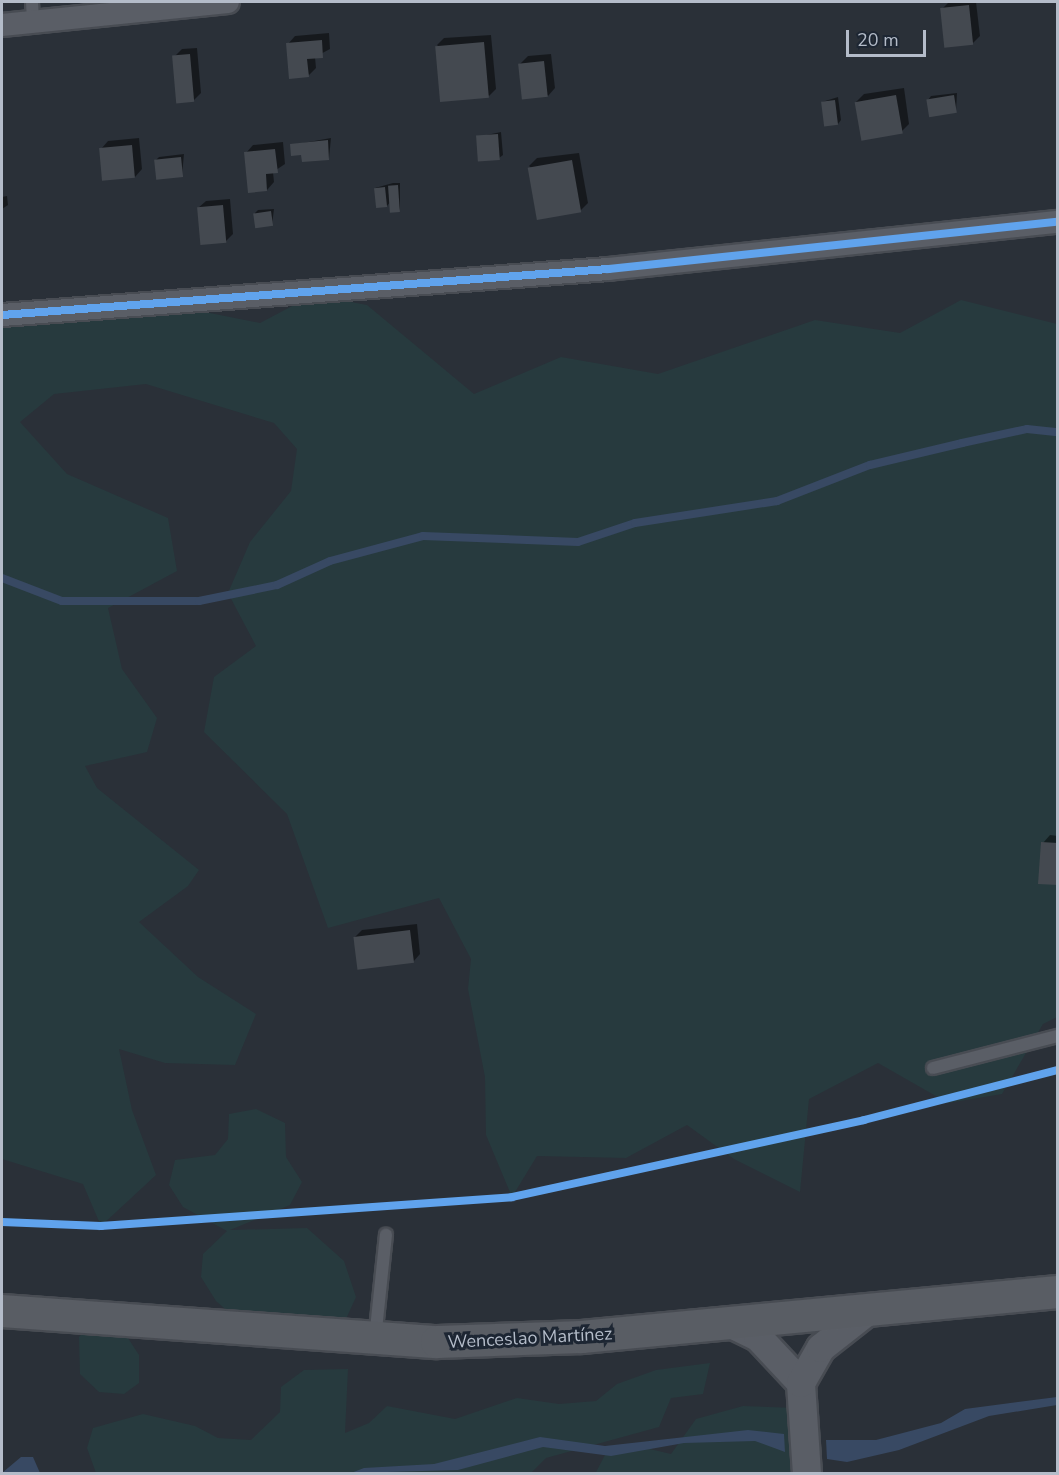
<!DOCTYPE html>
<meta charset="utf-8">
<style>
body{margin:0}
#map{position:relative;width:1059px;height:1475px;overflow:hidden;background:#2a3038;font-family:"Nunito Sans",sans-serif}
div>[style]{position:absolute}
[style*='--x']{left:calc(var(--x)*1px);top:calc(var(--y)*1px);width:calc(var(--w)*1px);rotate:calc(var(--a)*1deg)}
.green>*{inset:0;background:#273a3e}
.water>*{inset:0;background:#384963}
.shadow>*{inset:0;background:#0007}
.stream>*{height:8px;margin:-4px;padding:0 4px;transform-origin:4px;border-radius:4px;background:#384963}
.building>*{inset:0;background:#444950;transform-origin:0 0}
.roads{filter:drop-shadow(2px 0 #484c53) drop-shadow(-2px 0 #484c53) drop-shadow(0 2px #484c53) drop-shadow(0 -2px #484c53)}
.service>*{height:12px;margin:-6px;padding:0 6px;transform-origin:6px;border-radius:6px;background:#5a5e66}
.minor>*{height:22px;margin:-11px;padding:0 11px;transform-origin:11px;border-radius:11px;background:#5a5e66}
.tertiary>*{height:28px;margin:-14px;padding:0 14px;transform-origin:14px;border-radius:14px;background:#5a5e66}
.secondary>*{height:32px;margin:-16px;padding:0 16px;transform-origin:16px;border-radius:16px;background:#595d64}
.cycleway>*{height:8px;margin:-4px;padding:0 4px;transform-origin:4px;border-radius:4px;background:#60a3ed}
span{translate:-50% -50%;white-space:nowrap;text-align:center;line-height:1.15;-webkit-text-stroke:6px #1d2633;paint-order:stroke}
.street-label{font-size:18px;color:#b4bcc9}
.frame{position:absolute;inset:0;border:3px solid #b4bcc9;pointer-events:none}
.scale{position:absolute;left:846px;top:30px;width:80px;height:27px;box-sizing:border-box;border:3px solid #b4bcc9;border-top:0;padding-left:8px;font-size:18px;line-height:21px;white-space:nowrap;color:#b4bcc9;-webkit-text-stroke:4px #1d2633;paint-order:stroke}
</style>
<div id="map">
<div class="green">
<div style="clip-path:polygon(313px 295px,367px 305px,474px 394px,561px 357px,658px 374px,815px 320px,900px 333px,961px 300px,1057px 324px,1057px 1017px,1043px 1024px,1002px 1094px,948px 1103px,878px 1063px,809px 1099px,800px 1192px,734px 1159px,687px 1125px,626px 1158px,537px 1156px,512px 1197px,486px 1135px,485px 1077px,468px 989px,471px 959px,439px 898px,328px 928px,287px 814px,204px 732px,214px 677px,256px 646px,228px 593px,250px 542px,291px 491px,297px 449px,274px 423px,146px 384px,54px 394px,20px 422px,67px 474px,168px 518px,177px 571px,108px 608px,122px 669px,157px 718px,147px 752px,85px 766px,97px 788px,199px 870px,188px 886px,139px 922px,198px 977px,256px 1014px,235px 1065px,165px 1063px,119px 1049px,132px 1110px,156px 1175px,101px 1226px,83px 1184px,2px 1159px,2px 321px,140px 299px,260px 323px)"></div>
<div style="clip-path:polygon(256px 1109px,285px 1123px,286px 1157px,302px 1182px,290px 1205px,230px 1230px,307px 1228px,344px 1261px,356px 1297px,340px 1332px,248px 1329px,216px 1301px,201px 1277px,203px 1254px,227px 1231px,183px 1207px,169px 1185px,175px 1160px,215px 1155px,228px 1139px,229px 1114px)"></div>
<div style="clip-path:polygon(86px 1330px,126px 1335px,139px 1355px,139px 1383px,124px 1394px,99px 1392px,80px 1374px,79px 1337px)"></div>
<div style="clip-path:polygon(710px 1363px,703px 1394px,671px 1398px,659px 1427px,546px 1458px,531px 1473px,96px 1473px,87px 1448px,93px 1428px,143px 1414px,195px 1426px,218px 1438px,251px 1440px,280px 1412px,281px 1387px,304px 1370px,348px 1369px,345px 1433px,369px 1423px,387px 1406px,455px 1419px,517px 1398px,559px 1404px,596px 1401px,617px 1384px,656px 1370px)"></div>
<div style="clip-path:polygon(743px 1406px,795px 1408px,819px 1474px,595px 1474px,605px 1455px,637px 1446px,671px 1454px,696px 1419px)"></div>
</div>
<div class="water">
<div style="clip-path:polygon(1057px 1397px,1057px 1405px,989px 1416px,899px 1450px,847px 1462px,827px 1459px,826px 1440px,876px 1440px,941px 1423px,965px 1409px)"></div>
<div style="clip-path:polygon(748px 1430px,784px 1434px,785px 1452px,755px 1441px,684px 1443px,611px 1456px,543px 1447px,458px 1470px,351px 1473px,364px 1468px,434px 1464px,540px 1437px,605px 1446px)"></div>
<div style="clip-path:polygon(21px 1457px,33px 1457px,40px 1473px,2px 1473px)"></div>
</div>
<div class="shadow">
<div style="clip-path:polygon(949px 2px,976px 2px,980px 36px,973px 43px,942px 9px)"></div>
<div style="clip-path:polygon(329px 33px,330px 49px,315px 57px,316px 68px,309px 75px,288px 44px,295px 36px)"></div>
<div style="clip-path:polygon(491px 35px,496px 89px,489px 96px,437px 45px,444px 38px)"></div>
<div style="clip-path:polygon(197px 48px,201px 93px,194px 100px,174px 57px,182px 49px)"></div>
<div style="clip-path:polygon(551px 54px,555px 88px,548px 96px,520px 64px,528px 56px)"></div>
<div style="clip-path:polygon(904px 88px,909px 124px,902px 131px,856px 102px,864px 94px)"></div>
<div style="clip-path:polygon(957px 93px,956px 111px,928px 100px,931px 96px)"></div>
<div style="clip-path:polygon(838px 97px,841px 120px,838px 124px,822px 102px)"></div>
<div style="clip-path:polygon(501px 132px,503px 155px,499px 158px,477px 137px)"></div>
<div style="clip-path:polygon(139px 138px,142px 169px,135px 177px,101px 149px,108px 141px)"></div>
<div style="clip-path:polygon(331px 138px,329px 158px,302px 153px,292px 145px)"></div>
<div style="clip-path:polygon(283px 142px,285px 164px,273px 172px,274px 182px,267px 190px,246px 153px,253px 145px)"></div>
<div style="clip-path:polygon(579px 153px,588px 203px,580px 211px,529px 166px,537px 158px)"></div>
<div style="clip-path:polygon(184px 154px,182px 175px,156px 160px,159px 157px)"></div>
<div style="clip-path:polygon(393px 183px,400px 183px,400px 210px,391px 201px,387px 206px,375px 188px)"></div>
<div style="clip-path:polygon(7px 196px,8px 205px,2px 209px,2px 197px)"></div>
<div style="clip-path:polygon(230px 199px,233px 234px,226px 241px,198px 208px,206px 201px)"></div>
<div style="clip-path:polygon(274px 209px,272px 225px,254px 214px,258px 210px)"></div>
<div style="clip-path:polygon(1050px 835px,1058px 836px,1058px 884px,1043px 843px)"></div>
<div style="clip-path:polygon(417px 924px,420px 954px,413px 962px,355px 937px,362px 930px)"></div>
</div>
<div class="stream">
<div style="--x:2;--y:578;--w:64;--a:21"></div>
<div style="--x:62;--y:601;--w:137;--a:0"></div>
<div style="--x:199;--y:601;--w:80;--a:-11.6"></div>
<div style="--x:277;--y:585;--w:58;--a:-24.4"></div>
<div style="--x:330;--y:561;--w:96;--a:-15"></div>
<div style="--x:423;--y:536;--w:155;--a:2.2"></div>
<div style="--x:578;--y:542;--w:60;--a:-18.4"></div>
<div style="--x:635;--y:523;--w:144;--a:-8.8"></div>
<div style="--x:777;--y:501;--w:100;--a:-21.2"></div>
<div style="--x:870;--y:465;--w:95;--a:-13.4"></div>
<div style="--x:962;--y:443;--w:66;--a:-12.2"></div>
<div style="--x:1027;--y:429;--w:31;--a:6"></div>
</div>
<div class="building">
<div style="left:969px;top:5px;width:40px;height:29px;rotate:84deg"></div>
<div style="clip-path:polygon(322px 40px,323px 58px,307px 59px,309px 77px,289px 79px,286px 43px)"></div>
<div style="left:484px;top:42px;width:56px;height:49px;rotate:85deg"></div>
<div style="left:190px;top:54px;width:48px;height:18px;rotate:85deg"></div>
<div style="left:544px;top:61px;width:36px;height:26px;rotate:84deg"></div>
<div style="left:896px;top:95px;width:39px;height:42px;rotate:80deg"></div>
<div style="left:954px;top:95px;width:18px;height:28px;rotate:81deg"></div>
<div style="left:835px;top:100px;width:25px;height:14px;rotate:83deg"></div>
<div style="left:498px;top:134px;width:26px;height:22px;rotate:86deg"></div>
<div style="clip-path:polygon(328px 140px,329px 160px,302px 162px,301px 155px,291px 156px,290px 144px)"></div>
<div style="left:132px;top:145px;width:33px;height:33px;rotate:85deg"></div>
<div style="clip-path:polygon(275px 149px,278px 173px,266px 174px,267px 191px,248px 193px,244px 152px)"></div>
<div style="left:181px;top:157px;width:20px;height:27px;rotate:84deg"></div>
<div style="left:572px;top:160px;width:53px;height:45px;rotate:80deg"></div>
<div style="left:398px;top:185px;width:27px;height:10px;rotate:86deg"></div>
<div style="left:385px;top:187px;width:20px;height:11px;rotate:84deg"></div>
<div style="left:223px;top:205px;width:38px;height:26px;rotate:85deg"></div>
<div style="left:271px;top:211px;width:15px;height:18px;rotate:82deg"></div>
<div style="clip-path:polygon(1041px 842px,1058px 843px,1058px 885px,1038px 884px)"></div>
<div style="left:410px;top:930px;width:33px;height:57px;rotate:83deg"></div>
</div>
<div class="roads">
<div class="service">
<div style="--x:32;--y:2;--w:20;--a:87"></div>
<div style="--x:933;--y:1068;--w:129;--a:-14.4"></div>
<div style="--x:375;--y:1339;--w:105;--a:-84"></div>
</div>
<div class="minor">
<div style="--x:2;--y:25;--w:227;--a:-5.8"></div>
<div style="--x:2;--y:315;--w:608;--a:-4.34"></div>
<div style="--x:608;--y:269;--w:452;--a:-6"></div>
</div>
<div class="tertiary">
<div style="--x:729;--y:1323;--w:32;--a:26"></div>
<div style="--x:758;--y:1337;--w:63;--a:46.9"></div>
<div style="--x:807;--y:1474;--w:91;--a:-93.8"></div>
<div style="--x:801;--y:1383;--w:40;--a:-60.3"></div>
<div style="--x:821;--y:1348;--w:60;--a:-38.2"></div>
</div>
<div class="secondary">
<div style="--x:2;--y:1311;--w:436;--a:4.1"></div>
<div style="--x:437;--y:1342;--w:145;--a:-2"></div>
<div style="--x:582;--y:1337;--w:478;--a:-5.4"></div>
</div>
</div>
<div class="cycleway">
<div style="--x:2;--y:315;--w:608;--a:-4.34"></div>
<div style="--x:608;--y:269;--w:452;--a:-6"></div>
<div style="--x:2;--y:1222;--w:99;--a:2.3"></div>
<div style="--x:101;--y:1226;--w:412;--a:-4"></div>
<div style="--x:512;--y:1197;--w:360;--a:-12.3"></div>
<div style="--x:864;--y:1120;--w:200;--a:-14.5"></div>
</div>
<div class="street-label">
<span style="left:530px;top:1338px;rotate:-3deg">Wenceslao Martínez</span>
</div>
<div class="frame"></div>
<div class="scale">20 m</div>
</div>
